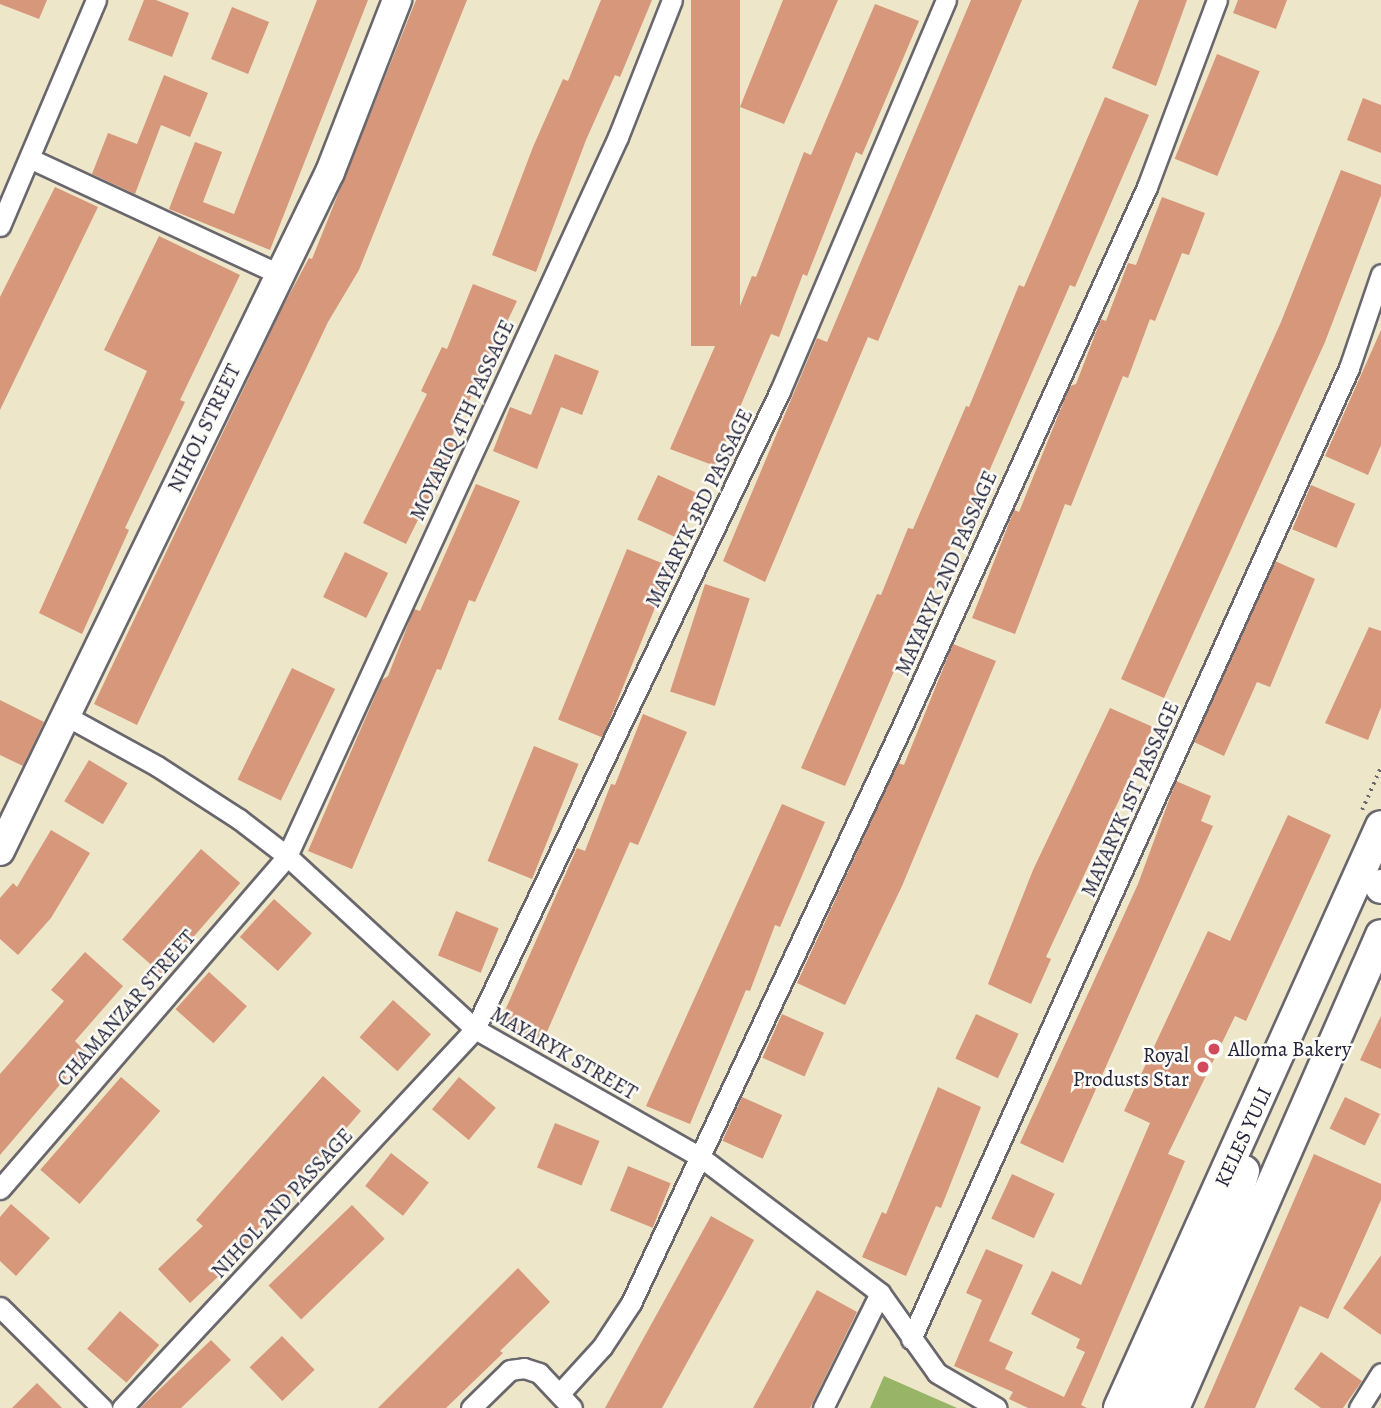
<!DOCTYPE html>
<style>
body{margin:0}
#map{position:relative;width:1381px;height:1408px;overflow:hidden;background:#ede6c9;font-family:Alegreya,serif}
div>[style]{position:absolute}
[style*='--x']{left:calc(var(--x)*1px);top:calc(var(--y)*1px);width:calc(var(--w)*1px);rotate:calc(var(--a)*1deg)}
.forest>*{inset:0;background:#97b467}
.building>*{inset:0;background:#d6977b;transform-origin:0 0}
.path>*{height:3.5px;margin-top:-1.75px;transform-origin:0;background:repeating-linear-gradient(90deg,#69676d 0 2px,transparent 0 7px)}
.roads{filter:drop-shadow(2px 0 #69676d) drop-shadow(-2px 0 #69676d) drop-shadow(0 2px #69676d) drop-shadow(0 -2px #69676d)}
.street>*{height:19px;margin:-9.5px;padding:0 9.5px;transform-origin:9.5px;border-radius:9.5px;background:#fff}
.secondary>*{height:28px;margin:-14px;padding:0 14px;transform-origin:14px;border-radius:14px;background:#fff}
.primary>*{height:30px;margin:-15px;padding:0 15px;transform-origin:15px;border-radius:15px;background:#fff}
.dots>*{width:19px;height:19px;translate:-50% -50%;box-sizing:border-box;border:4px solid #fdfcf7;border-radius:50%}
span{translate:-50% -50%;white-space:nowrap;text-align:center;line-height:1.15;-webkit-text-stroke:5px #fdfcf7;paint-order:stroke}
.street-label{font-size:21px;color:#22223b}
.poi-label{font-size:21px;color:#22223b}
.left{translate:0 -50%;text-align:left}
.right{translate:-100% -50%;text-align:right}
</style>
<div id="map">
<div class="forest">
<div style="clip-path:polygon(884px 1376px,957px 1408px,870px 1408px)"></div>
</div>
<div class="building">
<div style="clip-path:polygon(0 0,47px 0,39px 19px,0 4px)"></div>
<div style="clip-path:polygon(144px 0,156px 0,189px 13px,172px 57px,128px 40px)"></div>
<div style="clip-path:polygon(317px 0,368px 0,270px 250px,169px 209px,195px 142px,222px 152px,203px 202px,234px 214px)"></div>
<div style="clip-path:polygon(416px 0,467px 0,359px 270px,328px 322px,137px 725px,94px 704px,281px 310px,309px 258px,312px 259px)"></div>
<div style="clip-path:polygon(601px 0,652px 0,620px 77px,615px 75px,586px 140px,536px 272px,492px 255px,533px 147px,563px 79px,568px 81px)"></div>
<div style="left:691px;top:0;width:49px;height:346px"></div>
<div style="clip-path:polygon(783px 0,838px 0,784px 124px,740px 107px)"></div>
<div style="clip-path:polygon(971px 0,1022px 0,878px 341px,868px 337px,765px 582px,723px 561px,817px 338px,827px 342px)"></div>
<div style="clip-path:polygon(1139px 0,1187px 0,1156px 86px,1112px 68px)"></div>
<div style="clip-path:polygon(1238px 0,1287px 0,1276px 29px,1233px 13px)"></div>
<div style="clip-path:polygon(875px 4px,919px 21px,862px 155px,856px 152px,807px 276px,803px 274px,779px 337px,771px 334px,715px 466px,670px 449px,719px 337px,727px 339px,752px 276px,756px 277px,804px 152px,811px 155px)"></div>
<div style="left:232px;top:7px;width:40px;height:56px;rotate:22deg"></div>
<div style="left:1217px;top:54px;width:46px;height:113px;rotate:22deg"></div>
<div style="clip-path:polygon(164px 75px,208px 93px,190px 137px,161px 125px,135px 194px,92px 174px,108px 133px,137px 144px)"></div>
<div style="clip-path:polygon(1105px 97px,1149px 115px,1075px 287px,1070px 285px,961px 536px,956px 534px,934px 589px,930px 587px,845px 786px,801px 768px,877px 594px,881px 595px,908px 528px,913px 529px,966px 406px,969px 407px,1019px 285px,1024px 287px)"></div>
<div style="clip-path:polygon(1363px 98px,1381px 105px,1381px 153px,1347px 140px)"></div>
<div style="clip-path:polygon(1341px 170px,1381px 185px,1381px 195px,1325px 342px,1164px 698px,1121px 679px,1281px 322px)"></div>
<div style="clip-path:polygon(55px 187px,98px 207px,0 410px,0 297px)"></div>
<div style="clip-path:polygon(1162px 197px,1205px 213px,1189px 255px,1182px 253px,1155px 321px,1150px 319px,1128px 378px,1123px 376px,1071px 506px,1065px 504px,1015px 634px,972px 618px,1014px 510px,1019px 512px,1070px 386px,1076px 384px,1101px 319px,1106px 321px,1128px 263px,1136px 265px)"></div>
<div style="clip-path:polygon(159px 236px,240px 275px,180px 400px,185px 402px,125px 528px,129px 530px,82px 634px,39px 613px,147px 371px,104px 350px)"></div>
<div style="clip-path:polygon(473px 284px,517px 301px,451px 438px,457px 441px,406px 544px,363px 523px,427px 394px,421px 391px,442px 347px,447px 349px)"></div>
<div style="clip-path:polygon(1381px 330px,1381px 445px,1368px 475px,1325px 456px)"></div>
<div style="clip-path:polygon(555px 354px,599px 371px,582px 415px,561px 407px,537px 469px,493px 451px,510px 407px,531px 415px)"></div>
<div style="left:658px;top:475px;width:47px;height:49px;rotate:25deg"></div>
<div style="clip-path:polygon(476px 484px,520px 501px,475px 602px,469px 600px,441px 670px,437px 669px,352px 869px,308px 851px,382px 680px,388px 676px,414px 609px,420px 611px)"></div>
<div style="left:1311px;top:485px;width:48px;height:48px;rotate:23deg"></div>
<div style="left:627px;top:549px;width:48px;height:184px;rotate:22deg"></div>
<div style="left:345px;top:552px;width:48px;height:50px;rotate:26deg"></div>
<div style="clip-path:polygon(1275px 561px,1315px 579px,1270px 687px,1257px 682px,1224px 756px,1194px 742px)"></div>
<div style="left:705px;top:584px;width:47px;height:113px;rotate:18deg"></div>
<div style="clip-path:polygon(1369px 627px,1381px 631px,1381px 707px,1368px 740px,1325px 723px)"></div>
<div style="clip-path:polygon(953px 644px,996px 661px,902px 886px,845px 1005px,797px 983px,898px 763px,904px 765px)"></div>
<div style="left:292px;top:668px;width:48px;height:124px;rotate:26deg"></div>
<div style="clip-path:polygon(0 700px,44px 722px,23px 766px,0 755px)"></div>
<div style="clip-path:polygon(1110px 708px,1153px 727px,1046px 957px,1051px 959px,1031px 1004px,988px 984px,1033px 870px)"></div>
<div style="clip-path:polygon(643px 714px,687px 732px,638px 845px,630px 842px,543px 1041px,499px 1024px,577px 848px,585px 851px,611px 784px,615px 785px)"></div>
<div style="left:534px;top:746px;width:48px;height:124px;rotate:22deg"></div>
<div style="left:89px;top:760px;width:45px;height:48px;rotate:31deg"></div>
<div style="clip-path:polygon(1176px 781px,1211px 796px,1201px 821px,1213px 826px,1063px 1163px,1020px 1143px,1138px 884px)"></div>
<div style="clip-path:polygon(782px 804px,825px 822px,780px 927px,775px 925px,750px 991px,746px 990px,690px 1124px,646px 1106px)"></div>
<div style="clip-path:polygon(1288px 815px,1331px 835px,1246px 1021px,1235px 1016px,1168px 1154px,1185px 1161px,1081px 1405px,1087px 1408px,1028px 1408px,1009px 1399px,1013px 1392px,954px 1366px,982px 1300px,966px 1293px,986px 1249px,1023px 1265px,989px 1341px,1013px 1352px,1005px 1369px,1064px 1397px,1085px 1352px,1076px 1348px,1080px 1339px,1031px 1314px,1052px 1271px,1081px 1285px,1150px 1123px,1124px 1111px,1208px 931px,1230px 941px)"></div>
<div style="clip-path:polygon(51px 830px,90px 853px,51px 918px,18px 955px,0 939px,0 898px,13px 883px,17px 887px)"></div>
<div style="left:201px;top:849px;width:52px;height:120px;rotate:41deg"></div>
<div style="left:274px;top:899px;width:51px;height:51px;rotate:42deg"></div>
<div style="left:456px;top:911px;width:46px;height:48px;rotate:22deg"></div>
<div style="clip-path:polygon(85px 952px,123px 986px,75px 1041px,87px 1053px,0 1155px,0 1074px,64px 1001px,51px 990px)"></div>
<div style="left:209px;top:972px;width:51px;height:50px;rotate:42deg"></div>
<div style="left:393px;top:1000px;width:51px;height:50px;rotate:42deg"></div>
<div style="left:782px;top:1014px;width:46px;height:48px;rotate:24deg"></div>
<div style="left:976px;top:1014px;width:47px;height:49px;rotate:25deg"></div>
<div style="clip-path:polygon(1381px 1016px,1381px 1069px,1360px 1060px)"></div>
<div style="clip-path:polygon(323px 1076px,361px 1111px,223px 1272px,190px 1303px,158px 1269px,203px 1226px,196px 1220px)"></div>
<div style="left:121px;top:1077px;width:52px;height:123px;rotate:41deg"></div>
<div style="left:459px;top:1077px;width:48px;height:42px;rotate:40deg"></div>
<div style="clip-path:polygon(938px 1087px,981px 1107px,941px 1208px,936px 1206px,906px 1276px,862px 1257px,882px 1212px,886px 1214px)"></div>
<div style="left:742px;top:1097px;width:44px;height:48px;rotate:24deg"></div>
<div style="left:1345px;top:1097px;width:39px;height:35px;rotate:26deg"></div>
<div style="left:555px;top:1123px;width:48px;height:48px;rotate:22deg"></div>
<div style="left:391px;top:1153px;width:48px;height:42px;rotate:38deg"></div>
<div style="clip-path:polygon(1314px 1154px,1381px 1184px,1381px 1200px,1328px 1319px,1300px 1306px,1255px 1408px,1204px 1408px)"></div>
<div style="left:628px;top:1166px;width:46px;height:48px;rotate:22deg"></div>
<div style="left:1012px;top:1174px;width:47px;height:49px;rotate:25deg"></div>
<div style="clip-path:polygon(11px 1204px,50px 1238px,16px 1276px,0 1261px,0 1217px)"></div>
<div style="left:352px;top:1205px;width:47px;height:116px;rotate:46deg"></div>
<div style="clip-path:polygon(711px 1216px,754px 1240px,731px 1283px,662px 1408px,605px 1408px)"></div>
<div style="clip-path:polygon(1381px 1255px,1381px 1335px,1343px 1308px)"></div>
<div style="clip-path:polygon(518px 1268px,550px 1302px,500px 1351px,503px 1353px,446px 1408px,378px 1408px)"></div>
<div style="clip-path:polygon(817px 1290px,857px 1312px,810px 1408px,753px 1408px)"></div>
<div style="left:120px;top:1311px;width:52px;height:50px;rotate:41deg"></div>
<div style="left:282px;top:1336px;width:47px;height:45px;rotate:46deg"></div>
<div style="clip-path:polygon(211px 1340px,231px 1360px,181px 1408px,140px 1408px)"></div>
<div style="clip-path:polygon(1321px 1352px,1362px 1381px,1343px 1408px,1321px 1408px,1294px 1389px)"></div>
<div style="clip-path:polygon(37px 1383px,62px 1408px,12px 1408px)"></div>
</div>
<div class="path">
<div style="--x:1362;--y:810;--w:47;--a:-66.2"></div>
</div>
<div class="roads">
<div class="street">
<div style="--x:31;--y:159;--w:273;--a:24.9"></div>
<div style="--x:0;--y:226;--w:246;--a:-67"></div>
<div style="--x:68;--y:717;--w:102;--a:28.8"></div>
<div style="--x:157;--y:766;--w:98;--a:32.9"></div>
<div style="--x:239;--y:819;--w:61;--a:37.6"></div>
<div style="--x:287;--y:856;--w:255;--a:42.6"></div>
<div style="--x:475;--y:1029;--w:257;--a:29.6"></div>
<div style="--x:699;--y:1156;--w:227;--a:37.1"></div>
<div style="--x:880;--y:1293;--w:98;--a:54.5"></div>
<div style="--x:937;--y:1373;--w:69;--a:30.3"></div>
<div style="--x:0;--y:1189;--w:440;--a:-49.2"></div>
<div style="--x:287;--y:856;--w:792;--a:-65.28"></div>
<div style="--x:618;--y:137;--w:147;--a:-68.5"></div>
<div style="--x:0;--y:1307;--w:144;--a:44.7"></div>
<div style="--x:911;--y:1339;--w:1065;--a:-65.72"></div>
<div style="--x:1349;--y:368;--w:99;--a:-71.2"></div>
<div style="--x:561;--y:1392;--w:61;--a:-47.7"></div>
<div style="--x:602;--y:1347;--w:53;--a:-56.6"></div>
<div style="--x:631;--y:1303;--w:642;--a:-64.83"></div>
<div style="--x:904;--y:722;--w:588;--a:-65.57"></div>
<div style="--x:1147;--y:187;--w:200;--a:-69.5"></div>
<div style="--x:122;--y:1408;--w:518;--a:-47.03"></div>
<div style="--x:475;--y:1029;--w:707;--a:-64.45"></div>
<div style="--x:780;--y:391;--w:425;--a:-67"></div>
<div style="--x:471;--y:1408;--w:54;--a:-44.3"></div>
<div style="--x:510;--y:1370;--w:14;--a:-8"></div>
<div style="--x:524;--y:1368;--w:16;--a:18"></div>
<div style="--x:539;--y:1373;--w:48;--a:46.7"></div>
<div style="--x:823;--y:1408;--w:128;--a:-63.6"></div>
<div style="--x:1359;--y:1408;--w:41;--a:-57.8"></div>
</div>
<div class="secondary">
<div style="--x:0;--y:851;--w:755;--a:-64.08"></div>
<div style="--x:330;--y:172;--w:185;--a:-68.7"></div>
</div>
<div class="primary">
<div style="--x:1381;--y:885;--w:3;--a:90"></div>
<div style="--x:1119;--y:1408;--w:638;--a:-65.76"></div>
<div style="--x:1149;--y:1408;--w:209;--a:-66.9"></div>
<div style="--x:1231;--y:1216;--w:47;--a:-73.9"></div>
<div style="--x:1174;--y:1408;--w:516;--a:-66.36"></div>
</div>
</div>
<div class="dots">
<div style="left:1214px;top:1049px;background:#d1495b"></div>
<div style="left:1203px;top:1067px;background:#d1495b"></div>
</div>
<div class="street-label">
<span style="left:462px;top:420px;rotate:-65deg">MOYARIQ 4TH PASSAGE</span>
<span style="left:204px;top:428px;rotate:-64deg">NIHOL STREET</span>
<span style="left:699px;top:508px;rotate:-64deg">MAYARYK 3RD PASSAGE</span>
<span style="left:946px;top:573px;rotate:-66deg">MAYARYK 2ND PASSAGE</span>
<span style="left:1130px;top:799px;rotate:-66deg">MAYARYK 1ST PASSAGE</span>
<span style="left:126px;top:1008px;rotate:-49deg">CHAMANZAR STREET</span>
<span style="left:564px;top:1053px;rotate:30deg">MAYARYK STREET</span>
<span style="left:1243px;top:1137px;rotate:-65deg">KELES YULI</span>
<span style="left:282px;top:1203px;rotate:-47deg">NIHOL 2ND PASSAGE</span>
</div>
<div class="poi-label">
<span class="left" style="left:1228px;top:1049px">Alloma Bakery</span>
<span class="right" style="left:1189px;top:1067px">Royal<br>Produsts Star</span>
</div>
</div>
